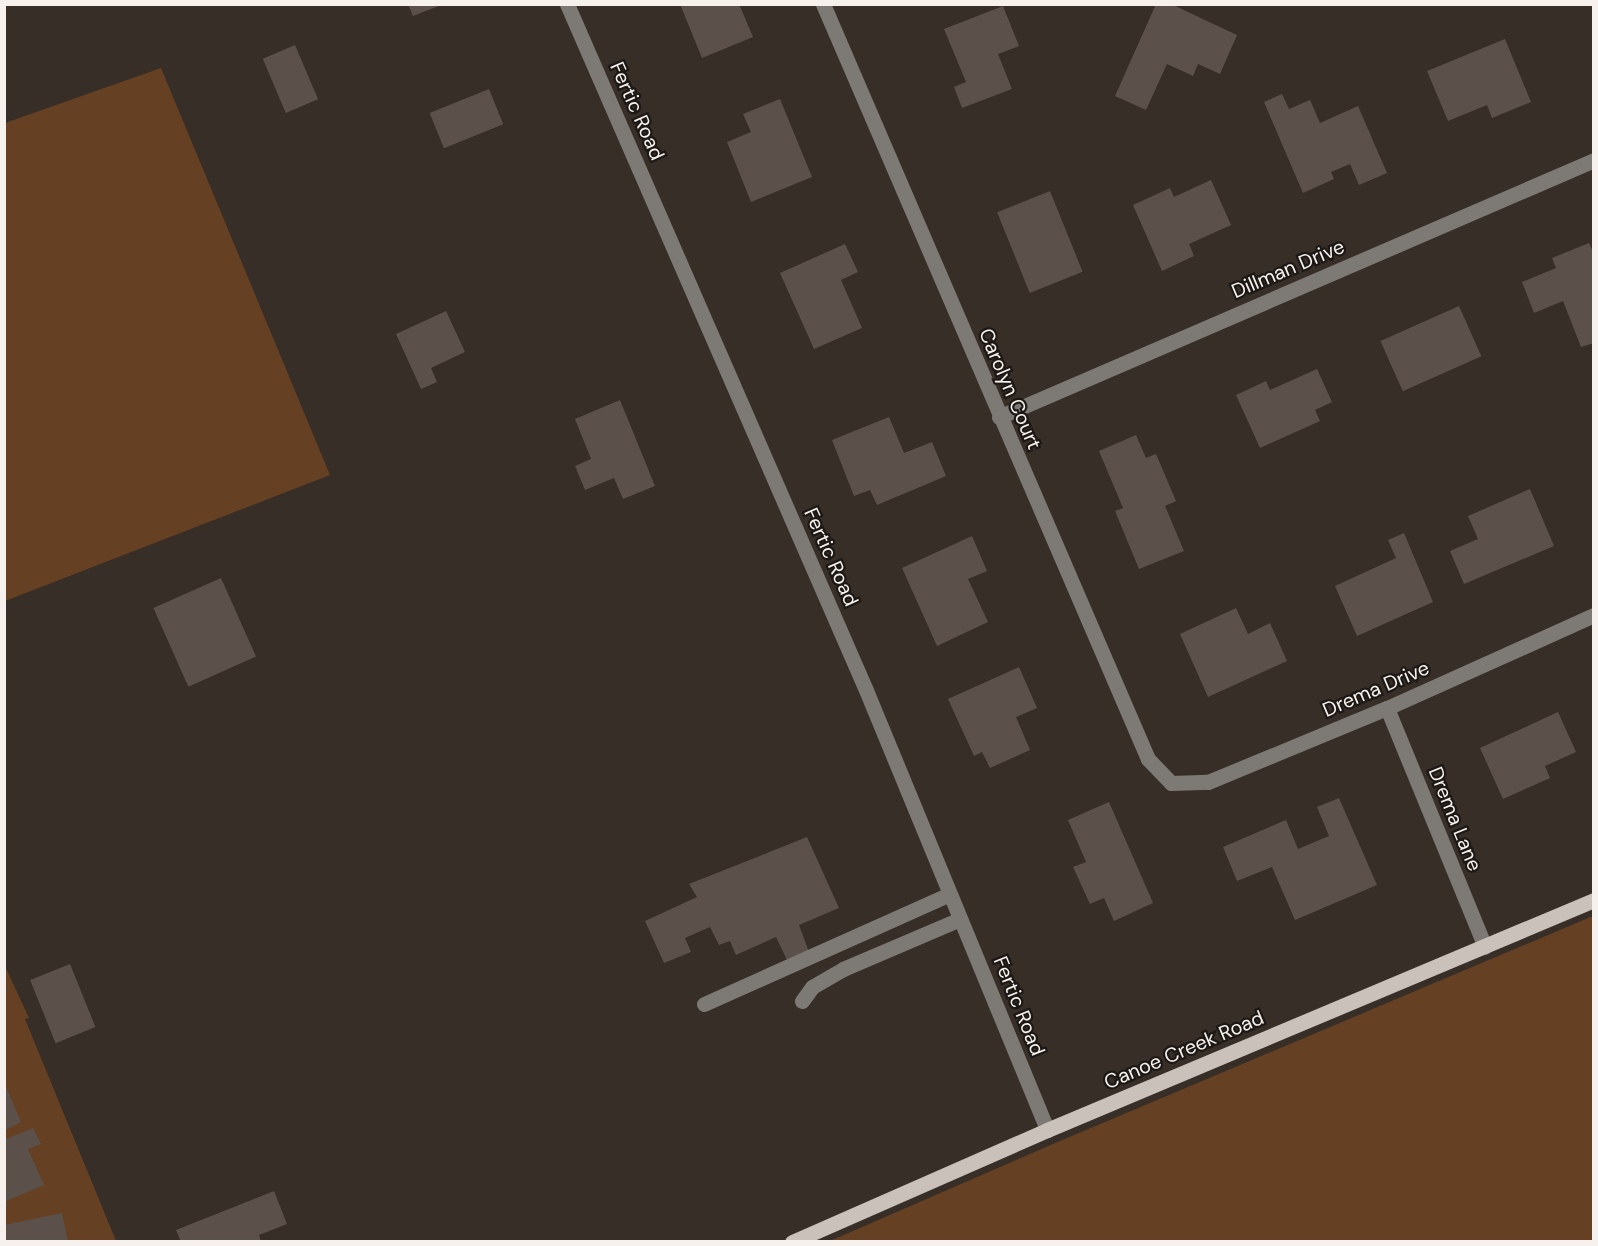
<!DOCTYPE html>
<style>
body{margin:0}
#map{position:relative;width:1598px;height:1246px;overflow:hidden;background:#372e28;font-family:"DM Sans",sans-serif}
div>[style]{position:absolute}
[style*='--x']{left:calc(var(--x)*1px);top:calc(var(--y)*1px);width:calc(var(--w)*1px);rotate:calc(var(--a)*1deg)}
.green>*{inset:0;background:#664023}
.building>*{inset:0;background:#5b514a;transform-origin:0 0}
.minor>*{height:15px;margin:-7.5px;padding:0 7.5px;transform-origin:7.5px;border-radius:7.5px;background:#7d7975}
.major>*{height:15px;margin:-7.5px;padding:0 7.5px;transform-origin:7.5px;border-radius:7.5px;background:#cac1ba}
span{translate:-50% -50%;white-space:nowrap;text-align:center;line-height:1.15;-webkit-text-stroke:4.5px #1c1815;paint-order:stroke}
.street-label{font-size:20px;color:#f7f1ed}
.frame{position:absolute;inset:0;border:6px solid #f7f1ed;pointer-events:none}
</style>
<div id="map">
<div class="green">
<div style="clip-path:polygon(161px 68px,330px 475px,5px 601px,5px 123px)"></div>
<div style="clip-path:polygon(1593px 916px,1593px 1241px,830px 1241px,1053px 1144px)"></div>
<div style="clip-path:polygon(4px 964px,29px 1018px,25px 1019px,116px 1241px,5px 1241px)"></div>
</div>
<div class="building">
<div style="clip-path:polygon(408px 4px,441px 4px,441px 5px,413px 16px)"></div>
<div style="clip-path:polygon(680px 4px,739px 4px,753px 37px,702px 58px)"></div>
<div style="clip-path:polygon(1156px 4px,1171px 4px,1237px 35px,1220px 74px,1198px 64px,1193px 76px,1167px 64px,1146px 110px,1115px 96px)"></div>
<div style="clip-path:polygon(1003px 6px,1019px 46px,998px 54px,1012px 89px,962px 108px,954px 87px,966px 82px,944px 29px)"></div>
<div style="clip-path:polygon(1505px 39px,1531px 102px,1492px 118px,1487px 105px,1448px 121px,1427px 71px)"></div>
<div style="left:295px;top:45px;width:59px;height:35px;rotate:67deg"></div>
<div style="left:489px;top:89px;width:38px;height:64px;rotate:68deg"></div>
<div style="clip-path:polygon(1282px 94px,1289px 109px,1310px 100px,1320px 123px,1358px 106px,1387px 173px,1359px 185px,1350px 164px,1331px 172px,1334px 179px,1303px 193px,1264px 102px)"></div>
<div style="clip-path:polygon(780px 99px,812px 177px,751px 202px,727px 142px,751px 132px,743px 114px)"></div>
<div style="clip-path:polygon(1211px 180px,1231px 225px,1189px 244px,1194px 256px,1162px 271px,1133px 205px,1170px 188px,1174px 197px)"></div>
<div style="left:1050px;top:191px;width:87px;height:57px;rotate:68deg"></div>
<div style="clip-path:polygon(1589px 243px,1594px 254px,1594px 343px,1581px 347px,1563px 301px,1534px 313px,1522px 282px,1556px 268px,1552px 258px)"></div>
<div style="clip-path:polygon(845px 244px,858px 272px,841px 280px,862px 328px,814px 349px,780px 273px)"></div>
<div style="left:1459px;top:306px;width:55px;height:86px;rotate:66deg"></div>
<div style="clip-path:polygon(446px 311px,465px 352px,431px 368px,437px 382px,421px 389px,396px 334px)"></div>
<div style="clip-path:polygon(1317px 369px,1332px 402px,1315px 410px,1320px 421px,1260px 448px,1236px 395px,1266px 381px,1270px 390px)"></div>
<div style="clip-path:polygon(620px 400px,655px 486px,623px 499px,614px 478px,585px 490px,575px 466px,591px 459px,575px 419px)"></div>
<div style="clip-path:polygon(889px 417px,904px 453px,932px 442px,946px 476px,877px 505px,870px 490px,854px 496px,832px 440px)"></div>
<div style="clip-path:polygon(1136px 435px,1146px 458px,1156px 454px,1176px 501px,1165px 506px,1184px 551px,1139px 569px,1115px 511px,1123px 508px,1099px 451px)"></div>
<div style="clip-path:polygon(1530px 489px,1554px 546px,1464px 584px,1450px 551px,1478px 539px,1468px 516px)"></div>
<div style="clip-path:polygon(1404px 533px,1433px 602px,1357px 636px,1335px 586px,1396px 558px,1388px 540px)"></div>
<div style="clip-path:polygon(972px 536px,987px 571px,968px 579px,988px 622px,937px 646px,902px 568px)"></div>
<div style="left:221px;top:578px;width:86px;height:74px;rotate:66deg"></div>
<div style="clip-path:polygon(1236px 608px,1248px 634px,1270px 623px,1287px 661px,1208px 697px,1180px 634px)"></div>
<div style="clip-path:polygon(1019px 667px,1037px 708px,1016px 717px,1030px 750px,990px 768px,982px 752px,974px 756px,948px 699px)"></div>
<div style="clip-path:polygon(1558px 712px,1576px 752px,1545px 766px,1550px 778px,1503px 799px,1480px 748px)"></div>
<div style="clip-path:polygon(1339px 798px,1377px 885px,1295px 920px,1272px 867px,1237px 881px,1223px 847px,1286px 820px,1298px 849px,1329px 836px,1317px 807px)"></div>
<div style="clip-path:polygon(1109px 802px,1153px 903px,1114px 921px,1104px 898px,1090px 904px,1073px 867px,1086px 862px,1068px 820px)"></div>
<div style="clip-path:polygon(807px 837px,839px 908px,799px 925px,809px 952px,788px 962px,776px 937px,736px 955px,730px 941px,719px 945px,710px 927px,685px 938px,691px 952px,664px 963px,645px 921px,697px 897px,689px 884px)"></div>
<div style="left:70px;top:964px;width:68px;height:43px;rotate:68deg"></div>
<div style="clip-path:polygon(5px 1084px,21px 1122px,5px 1130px)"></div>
<div style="clip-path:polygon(33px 1128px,41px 1144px,28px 1149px,44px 1185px,4px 1202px,4px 1140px)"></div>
<div style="clip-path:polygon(274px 1191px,287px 1224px,259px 1235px,261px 1242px,181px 1242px,176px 1230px)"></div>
<div style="clip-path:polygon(62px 1213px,68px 1242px,4px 1242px,4px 1225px)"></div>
</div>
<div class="minor">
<div style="--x:567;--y:4;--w:748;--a:66.45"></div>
<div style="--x:866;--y:690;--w:476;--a:67.6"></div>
<div style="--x:823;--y:4;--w:822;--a:66.71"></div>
<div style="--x:1148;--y:759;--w:33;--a:46"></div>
<div style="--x:1171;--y:783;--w:37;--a:-2"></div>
<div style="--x:1208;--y:782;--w:194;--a:-22.5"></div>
<div style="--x:1387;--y:708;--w:227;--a:-24.2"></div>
<div style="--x:999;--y:417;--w:648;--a:-23.36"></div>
<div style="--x:1387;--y:708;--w:258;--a:67.7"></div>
<div style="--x:802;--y:1001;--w:17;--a:-54"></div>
<div style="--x:812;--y:987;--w:36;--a:-30"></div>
<div style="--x:843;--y:969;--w:127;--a:-23.1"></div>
<div style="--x:704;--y:1004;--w:269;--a:-24.1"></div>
</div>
<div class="major">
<div style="--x:792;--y:1242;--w:279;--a:-23.7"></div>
<div style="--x:1047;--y:1130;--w:593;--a:-22.81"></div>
</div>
<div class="street-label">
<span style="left:637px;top:111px;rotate:66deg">Fertic Road</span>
<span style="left:1288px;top:269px;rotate:-23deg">Dillman Drive</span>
<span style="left:1010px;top:389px;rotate:67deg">Carolyn Court</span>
<span style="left:831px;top:557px;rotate:66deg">Fertic Road</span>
<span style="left:1376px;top:689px;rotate:-23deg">Drema Drive</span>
<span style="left:1455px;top:819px;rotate:68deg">Drema Lane</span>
<span style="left:1019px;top:1006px;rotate:68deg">Fertic Road</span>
<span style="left:1184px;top:1050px;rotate:-23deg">Canoe Creek Road</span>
</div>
<div class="frame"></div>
</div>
